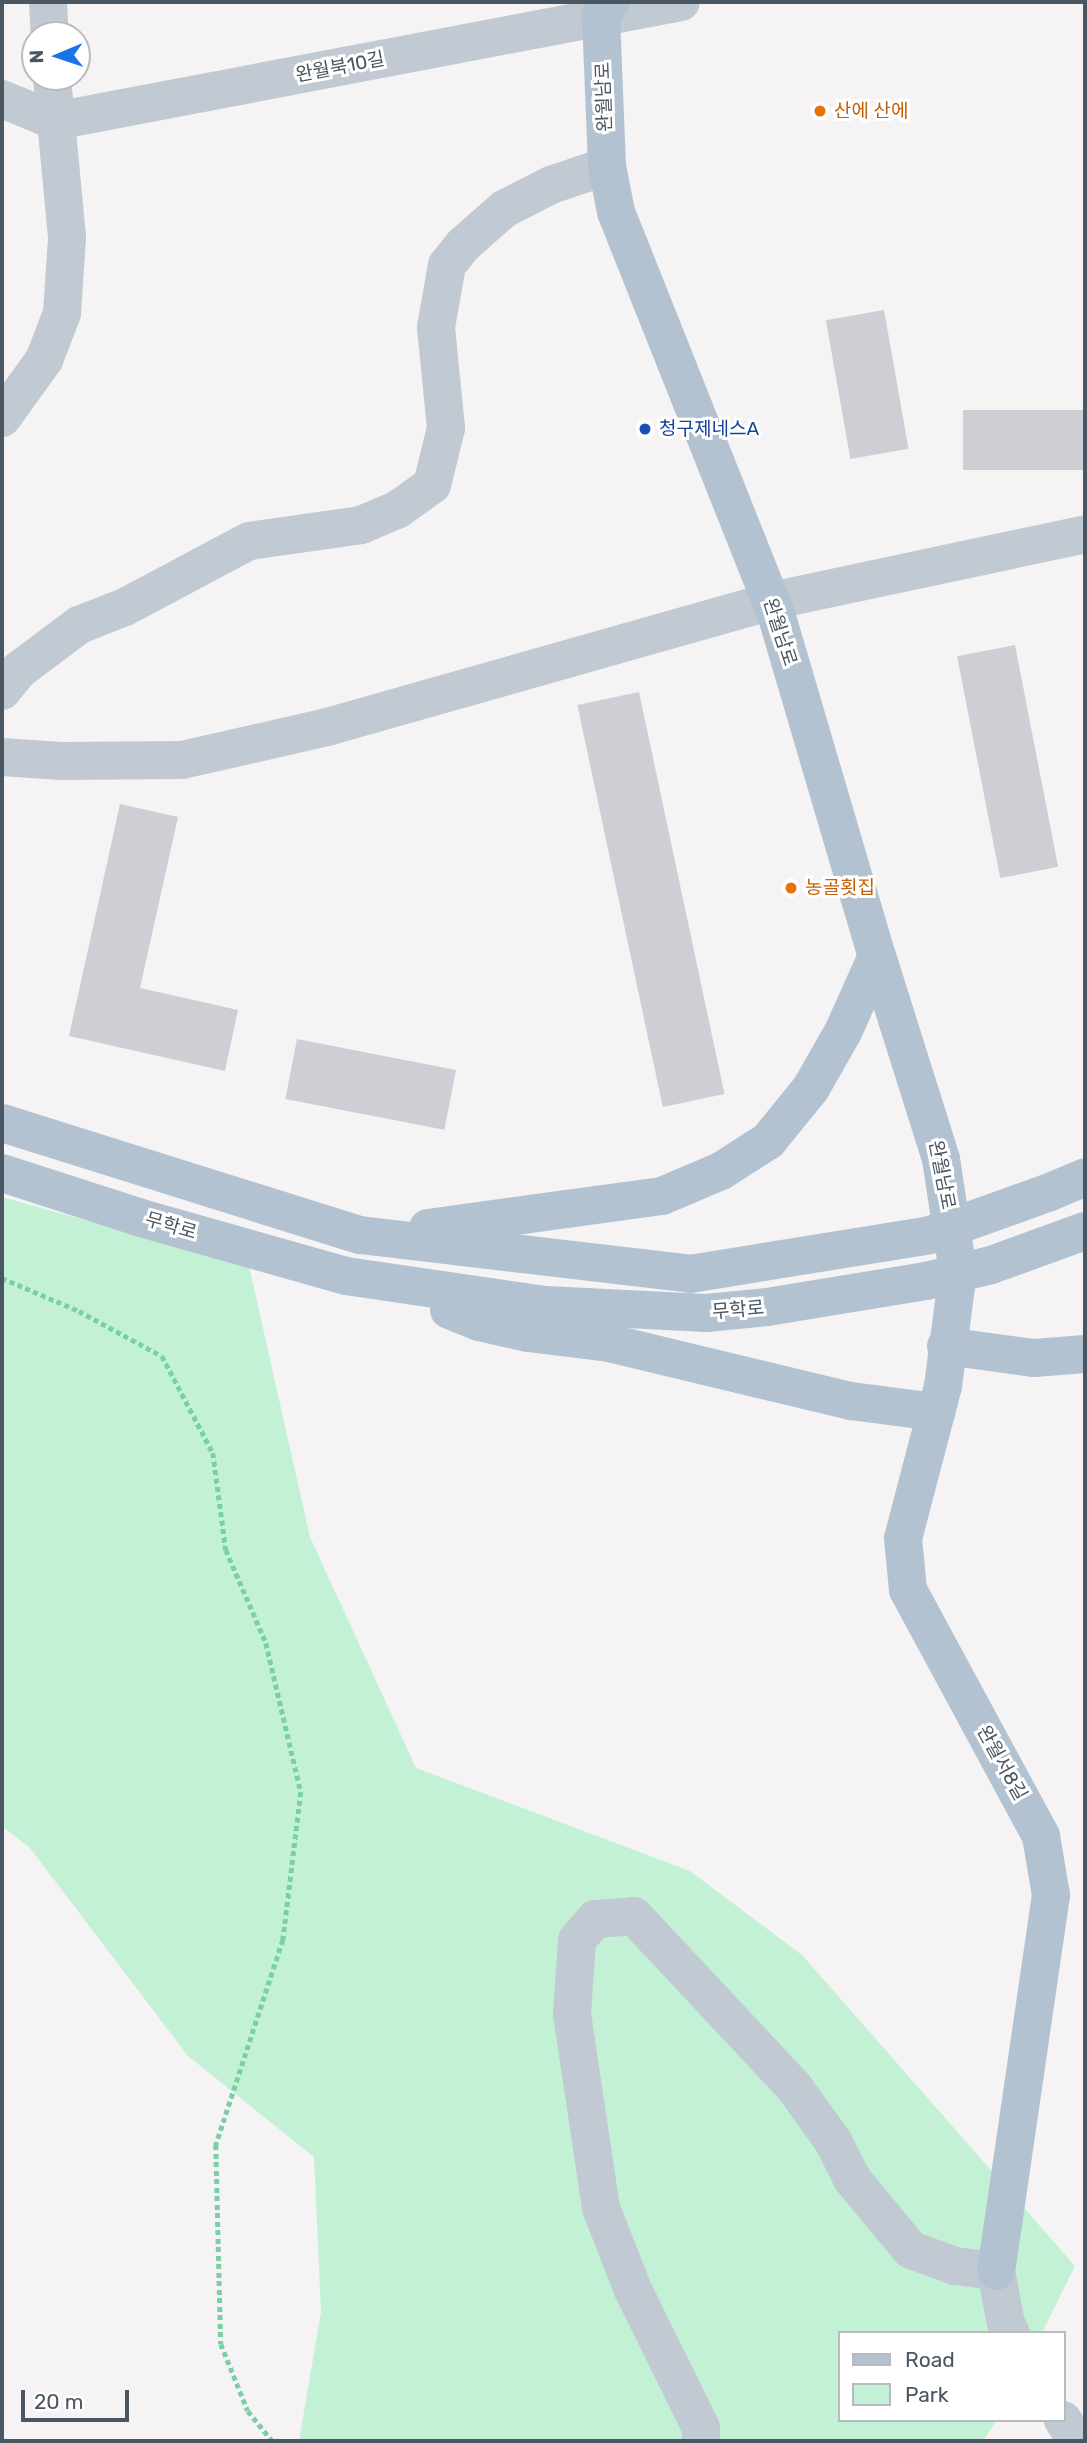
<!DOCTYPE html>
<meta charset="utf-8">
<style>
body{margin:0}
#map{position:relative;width:1087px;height:2443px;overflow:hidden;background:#f5f3f3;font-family:Rubik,"Noto Sans KR",sans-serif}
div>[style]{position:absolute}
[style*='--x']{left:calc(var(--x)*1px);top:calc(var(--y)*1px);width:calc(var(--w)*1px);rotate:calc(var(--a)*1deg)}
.green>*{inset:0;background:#c3f1d5}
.building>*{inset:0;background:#cdcfd5;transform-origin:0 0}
.path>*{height:4.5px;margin-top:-2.25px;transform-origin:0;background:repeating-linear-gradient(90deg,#7ad0a6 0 5px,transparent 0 8.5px)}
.minor>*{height:38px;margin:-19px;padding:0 19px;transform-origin:19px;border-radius:19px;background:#c1cad2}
.major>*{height:38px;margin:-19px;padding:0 19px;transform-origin:19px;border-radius:19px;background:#b3c2d1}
.major-bridge>*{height:38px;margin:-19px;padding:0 19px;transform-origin:19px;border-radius:19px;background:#b3c2d1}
.dots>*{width:19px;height:19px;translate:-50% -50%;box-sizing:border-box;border:4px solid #fff;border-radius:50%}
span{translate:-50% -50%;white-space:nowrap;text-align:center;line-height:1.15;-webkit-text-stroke:6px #fff;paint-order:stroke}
.street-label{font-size:19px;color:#4a5661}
.food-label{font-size:19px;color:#c56008}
.left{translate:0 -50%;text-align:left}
.transit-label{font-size:19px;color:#164399}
.frame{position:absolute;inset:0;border:4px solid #4a5661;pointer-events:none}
.legend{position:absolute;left:838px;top:2331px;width:228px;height:91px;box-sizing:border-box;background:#fff;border:2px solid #b7bbc0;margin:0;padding:9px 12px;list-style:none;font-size:21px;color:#4a5661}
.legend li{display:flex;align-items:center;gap:14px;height:35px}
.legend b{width:35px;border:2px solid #b7bbc0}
.north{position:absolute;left:21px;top:21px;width:70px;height:70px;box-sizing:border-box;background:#fff;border:2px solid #b7bbc0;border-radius:50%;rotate:268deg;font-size:19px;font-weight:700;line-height:28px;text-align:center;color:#4a5661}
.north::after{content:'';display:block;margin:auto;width:24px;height:32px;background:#1a73e8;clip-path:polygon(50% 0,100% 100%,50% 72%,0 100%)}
.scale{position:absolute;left:21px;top:2390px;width:108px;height:32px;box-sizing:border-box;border:4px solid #4a5661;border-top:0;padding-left:9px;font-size:21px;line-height:24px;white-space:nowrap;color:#4a5661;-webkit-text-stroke:5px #fff;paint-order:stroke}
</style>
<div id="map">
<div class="green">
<div style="clip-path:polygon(2px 1197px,249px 1266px,310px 1537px,416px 1768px,690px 1871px,802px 1955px,1075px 2266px,1042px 2333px,840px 2333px,840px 2420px,997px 2420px,983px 2441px,299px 2441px,321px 2312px,314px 2157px,188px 2056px,30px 1848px,2px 1826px)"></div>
</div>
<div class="building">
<div style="left:884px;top:310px;width:141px;height:59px;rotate:80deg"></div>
<div style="left:1085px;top:410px;width:60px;height:122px;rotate:90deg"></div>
<div style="left:1015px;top:645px;width:226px;height:59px;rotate:79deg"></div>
<div style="left:639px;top:692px;width:411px;height:63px;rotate:78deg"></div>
<div style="clip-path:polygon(120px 804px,178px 817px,140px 988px,238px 1010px,225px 1071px,69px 1036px)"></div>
<div style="left:297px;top:1039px;width:162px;height:61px;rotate:11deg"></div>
</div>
<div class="path">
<div style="--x:2;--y:1278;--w:84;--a:23.2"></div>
<div style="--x:79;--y:1311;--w:94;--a:28.5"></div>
<div style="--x:162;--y:1356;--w:110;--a:62.3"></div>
<div style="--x:213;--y:1453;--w:98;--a:82.4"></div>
<div style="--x:226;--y:1550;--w:101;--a:66.7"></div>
<div style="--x:266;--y:1643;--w:153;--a:76.8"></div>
<div style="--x:301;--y:1792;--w:149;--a:96.9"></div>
<div style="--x:283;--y:1940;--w:216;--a:108.1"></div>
<div style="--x:216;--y:2145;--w:199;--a:88.6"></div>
<div style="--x:221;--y:2344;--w:72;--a:68.1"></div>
<div style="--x:248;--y:2411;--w:38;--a:51"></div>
</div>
<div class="minor">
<div style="--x:48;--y:2;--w:33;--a:87"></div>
<div style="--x:2;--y:99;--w:57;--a:22.5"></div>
<div style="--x:55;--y:121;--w:637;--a:-10.76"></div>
<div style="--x:2;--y:418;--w:72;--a:-54.1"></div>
<div style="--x:44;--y:360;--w:50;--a:-69"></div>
<div style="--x:62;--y:313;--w:76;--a:-86.2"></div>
<div style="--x:67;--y:237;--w:161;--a:-95.4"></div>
<div style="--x:2;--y:691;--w:27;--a:-51"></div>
<div style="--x:19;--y:670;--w:75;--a:-36.9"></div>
<div style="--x:79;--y:625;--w:49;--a:-21.4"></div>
<div style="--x:125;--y:607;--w:140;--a:-28"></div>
<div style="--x:249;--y:541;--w:113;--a:-8.1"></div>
<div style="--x:361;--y:525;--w:39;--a:-23"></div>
<div style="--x:397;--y:510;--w:43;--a:-35.5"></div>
<div style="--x:432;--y:485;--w:59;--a:-76.2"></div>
<div style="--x:446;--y:428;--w:101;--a:-95.7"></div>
<div style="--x:436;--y:327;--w:63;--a:-79.9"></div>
<div style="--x:447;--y:265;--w:26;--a:-51"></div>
<div style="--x:463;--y:245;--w:55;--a:-41.3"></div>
<div style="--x:504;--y:209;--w:53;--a:-27.1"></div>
<div style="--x:551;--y:185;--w:59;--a:-18.7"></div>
<div style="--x:2;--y:757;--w:59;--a:3.9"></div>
<div style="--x:61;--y:761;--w:121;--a:-0.5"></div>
<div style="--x:182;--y:760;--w:149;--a:-12.8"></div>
<div style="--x:327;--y:727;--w:462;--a:-15.8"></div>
<div style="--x:771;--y:601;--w:321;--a:-12"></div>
<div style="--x:1063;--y:2420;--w:25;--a:58"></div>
<div style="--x:701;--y:2441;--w:13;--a:-90"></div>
<div style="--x:701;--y:2428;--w:154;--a:-116.2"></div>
<div style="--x:633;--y:2290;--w:88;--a:-111.3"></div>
<div style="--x:601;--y:2208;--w:196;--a:-98.5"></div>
<div style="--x:572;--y:2014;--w:74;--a:-86.1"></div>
<div style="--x:577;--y:1940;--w:28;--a:-49"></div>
<div style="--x:595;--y:1919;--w:39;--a:-4"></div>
<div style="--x:634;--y:1916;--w:234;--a:46.9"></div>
<div style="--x:794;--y:2087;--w:67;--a:54.2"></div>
<div style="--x:833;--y:2141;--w:42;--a:63.4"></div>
<div style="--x:852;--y:2179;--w:92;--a:50.3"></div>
<div style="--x:911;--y:2250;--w:47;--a:20"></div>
<div style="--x:955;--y:2266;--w:41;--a:7"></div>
<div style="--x:996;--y:2271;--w:54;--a:79.3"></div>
<div style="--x:1006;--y:2324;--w:10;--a:61"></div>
</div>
<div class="major">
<div style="--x:611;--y:2;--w:17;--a:126"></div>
<div style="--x:601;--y:16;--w:150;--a:87.7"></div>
<div style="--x:607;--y:166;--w:47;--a:78.9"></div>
<div style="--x:616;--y:212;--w:436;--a:68.3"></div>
<div style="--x:777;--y:617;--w:353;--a:73.6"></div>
<div style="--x:877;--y:956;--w:213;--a:72.5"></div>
<div style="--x:941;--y:1159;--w:113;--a:81.4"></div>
<div style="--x:958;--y:1271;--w:116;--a:97.4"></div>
<div style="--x:943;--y:1386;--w:157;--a:104.7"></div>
<div style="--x:903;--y:1538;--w:52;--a:84.5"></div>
<div style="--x:908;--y:1590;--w:280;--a:61.6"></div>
<div style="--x:1041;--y:1836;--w:60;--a:80.4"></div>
<div style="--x:1051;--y:1895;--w:380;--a:98.3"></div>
<div style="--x:2;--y:1123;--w:375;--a:17.4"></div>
<div style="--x:360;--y:1235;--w:332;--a:6.7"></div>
<div style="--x:690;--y:1274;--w:243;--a:-9.2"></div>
<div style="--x:2;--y:1173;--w:146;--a:17.9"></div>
<div style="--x:141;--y:1218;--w:213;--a:15.8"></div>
<div style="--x:346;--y:1276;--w:202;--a:8.3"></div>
<div style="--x:546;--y:1305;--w:160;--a:2.9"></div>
<div style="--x:706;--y:1313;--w:61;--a:-5.6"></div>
<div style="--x:767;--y:1307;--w:161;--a:-9.3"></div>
<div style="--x:1050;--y:1192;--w:38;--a:-23"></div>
<div style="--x:428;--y:1228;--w:236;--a:-7.8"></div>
<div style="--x:662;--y:1196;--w:64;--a:-23"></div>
<div style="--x:721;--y:1171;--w:56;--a:-32.6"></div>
<div style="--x:768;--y:1141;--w:68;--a:-50.9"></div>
<div style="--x:811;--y:1088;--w:64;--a:-60.3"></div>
<div style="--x:843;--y:1032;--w:83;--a:-65.9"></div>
<div style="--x:991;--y:1265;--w:100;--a:-19.9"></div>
<div style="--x:449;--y:1310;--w:32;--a:22"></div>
<div style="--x:479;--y:1322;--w:50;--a:12.7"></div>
<div style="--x:528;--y:1333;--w:82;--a:7"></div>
<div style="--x:609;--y:1343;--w:249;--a:13.5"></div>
<div style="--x:851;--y:1401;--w:86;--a:7.4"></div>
<div style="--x:946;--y:1346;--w:89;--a:7.8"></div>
<div style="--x:1034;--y:1358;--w:51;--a:-4.5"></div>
</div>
<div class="major-bridge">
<div style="--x:930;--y:1235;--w:127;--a:-19.7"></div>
<div style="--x:926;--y:1281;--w:67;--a:-13.8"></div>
</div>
<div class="dots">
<div style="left:820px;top:111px;background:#e8710a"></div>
<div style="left:645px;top:429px;background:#1a4fb4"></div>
<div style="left:791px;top:888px;background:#e8710a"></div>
</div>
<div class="street-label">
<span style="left:340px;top:67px;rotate:-11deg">완월북10길</span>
<span style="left:604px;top:97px;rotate:-92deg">완월남로</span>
<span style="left:780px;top:632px;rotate:72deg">완월남로</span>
<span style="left:942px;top:1175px;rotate:79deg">완월남로</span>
<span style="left:171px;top:1226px;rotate:16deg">무학로</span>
<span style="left:738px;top:1310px;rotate:-5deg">무학로</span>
<span style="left:1002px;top:1763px;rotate:61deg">완월서8길</span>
</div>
<div class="food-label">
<span class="left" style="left:834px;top:111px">산에 산에</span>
<span class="left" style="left:805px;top:888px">농골횟집</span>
</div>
<div class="transit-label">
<span class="left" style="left:659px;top:429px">청구제네스A</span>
</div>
<div class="frame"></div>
<ul class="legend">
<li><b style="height:9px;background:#b3c2d1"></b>Road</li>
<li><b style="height:19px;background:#c3f1d5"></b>Park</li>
</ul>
<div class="north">N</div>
<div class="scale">20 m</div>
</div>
